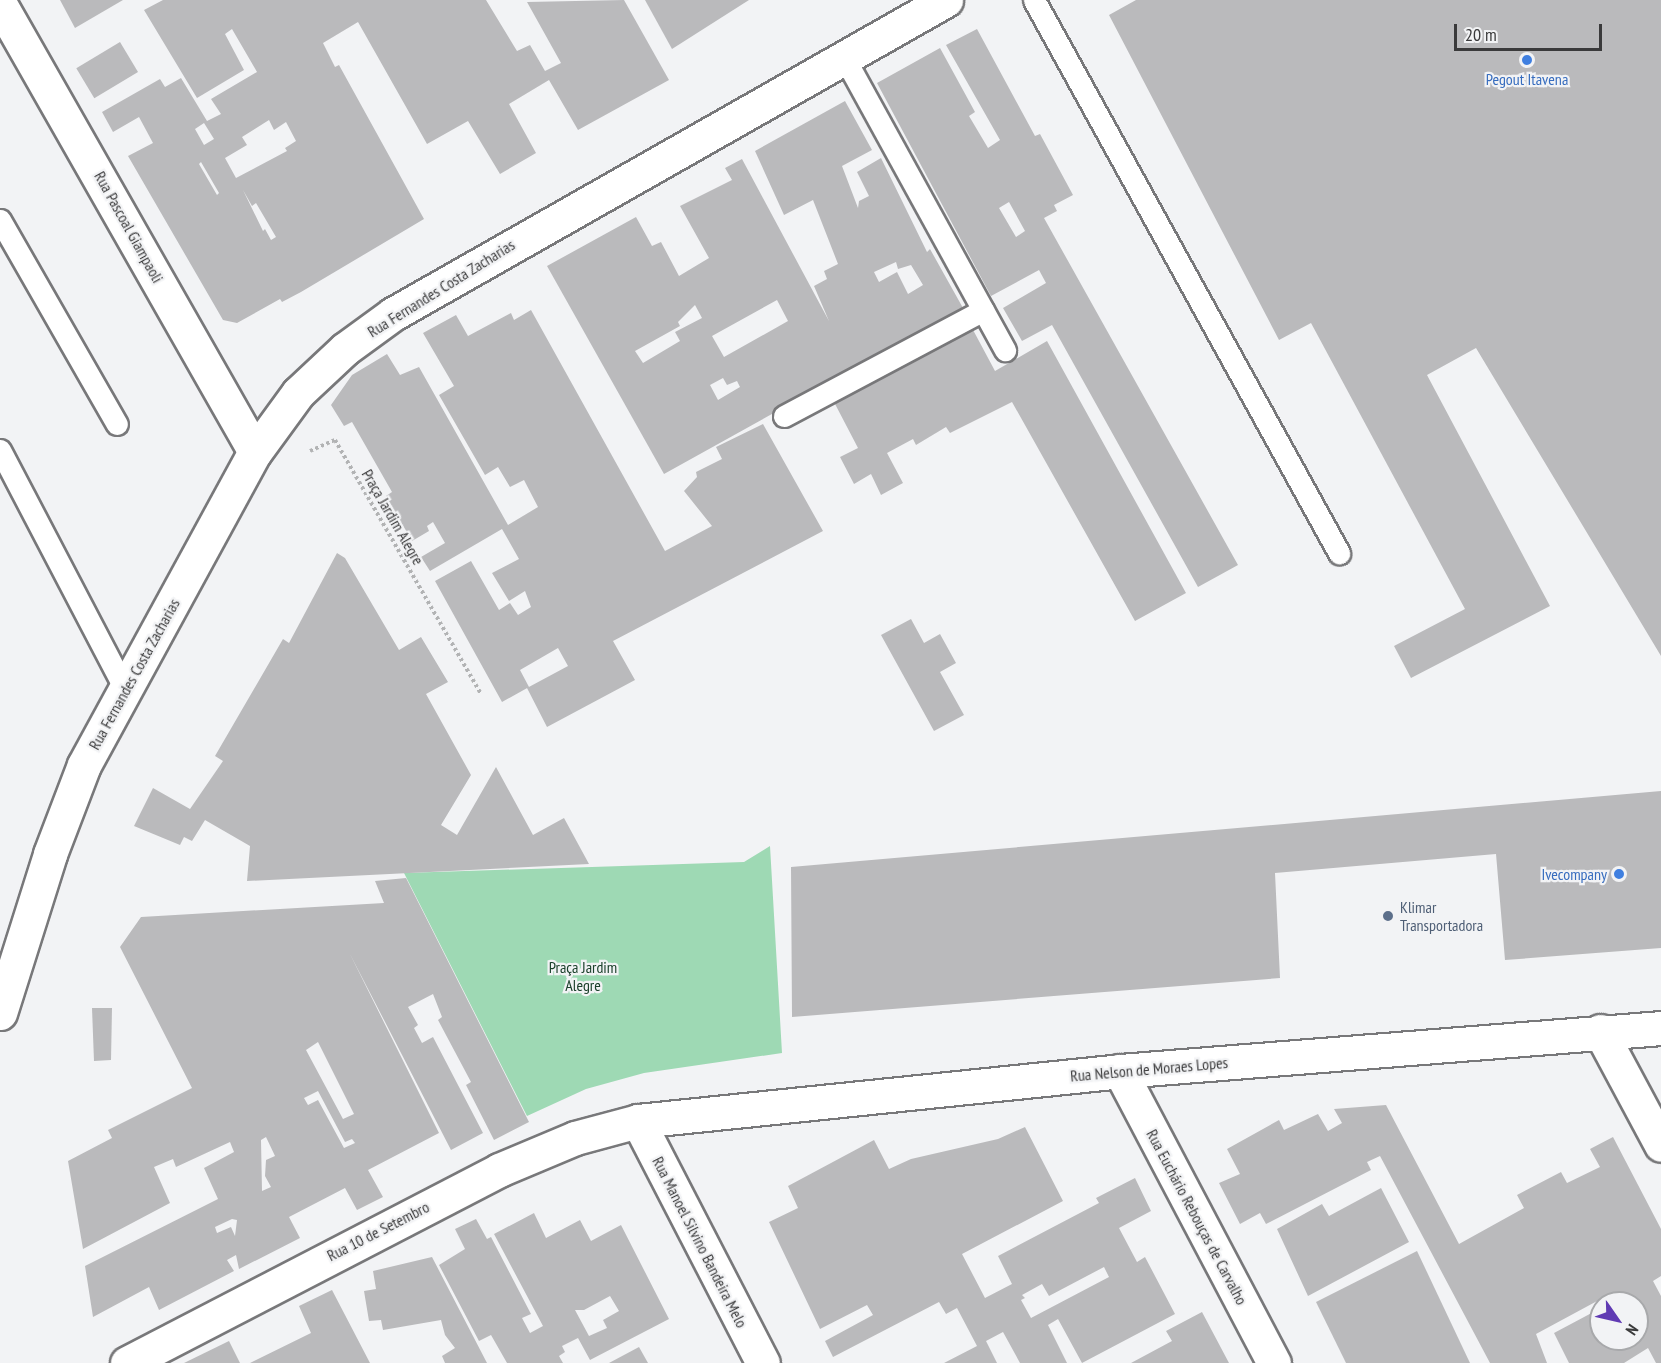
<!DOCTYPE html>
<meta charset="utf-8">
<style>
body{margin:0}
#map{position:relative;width:1661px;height:1363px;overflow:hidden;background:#f2f3f5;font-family:"PT Sans Narrow",sans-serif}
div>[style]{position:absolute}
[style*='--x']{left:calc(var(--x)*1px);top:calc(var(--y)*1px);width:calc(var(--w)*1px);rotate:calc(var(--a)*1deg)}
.green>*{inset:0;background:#9ed9b4}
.building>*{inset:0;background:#bababc;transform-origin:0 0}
.path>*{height:4px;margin-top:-2px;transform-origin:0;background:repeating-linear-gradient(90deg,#b2b3b4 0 3px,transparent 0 6px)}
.roads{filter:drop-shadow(2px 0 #78787a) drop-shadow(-2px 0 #78787a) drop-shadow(0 2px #78787a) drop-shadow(0 -2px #78787a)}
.service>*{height:21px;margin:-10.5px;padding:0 10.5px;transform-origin:10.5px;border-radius:10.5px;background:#fff}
.minor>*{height:33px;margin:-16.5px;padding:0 16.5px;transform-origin:16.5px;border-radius:16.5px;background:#fff}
.dots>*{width:16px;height:16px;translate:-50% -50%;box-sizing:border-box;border:3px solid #f2f3f5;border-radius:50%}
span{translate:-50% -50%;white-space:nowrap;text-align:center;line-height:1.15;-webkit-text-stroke:4.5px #f2f3f5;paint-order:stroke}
.shop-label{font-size:16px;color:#366cbe}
.right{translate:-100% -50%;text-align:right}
.street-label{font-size:16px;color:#3a3a3b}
.service-label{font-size:16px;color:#4e5e75}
.left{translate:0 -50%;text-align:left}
.park-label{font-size:16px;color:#1b402b}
.north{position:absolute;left:1589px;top:1291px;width:60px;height:60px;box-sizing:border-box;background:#f2f3f5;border:2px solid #a8a9ab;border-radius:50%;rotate:124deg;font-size:16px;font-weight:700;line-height:24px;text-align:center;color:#3a3a3b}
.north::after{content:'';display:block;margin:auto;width:21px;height:27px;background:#603bb3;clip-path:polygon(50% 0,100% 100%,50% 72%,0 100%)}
.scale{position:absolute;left:1454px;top:24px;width:148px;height:27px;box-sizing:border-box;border:3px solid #3a3a3b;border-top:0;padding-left:8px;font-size:18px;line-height:21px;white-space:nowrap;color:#3a3a3b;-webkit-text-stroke:4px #f2f3f5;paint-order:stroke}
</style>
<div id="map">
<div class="green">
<div style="clip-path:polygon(770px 846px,782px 1053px,644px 1073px,586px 1089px,527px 1116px,404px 873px,744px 862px)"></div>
</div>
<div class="building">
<div style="clip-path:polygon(60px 0,123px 0,75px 28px)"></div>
<div style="clip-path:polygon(evenodd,163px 0,486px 0,517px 51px,530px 45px,545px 71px,561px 63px,527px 2px,624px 0,669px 80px,578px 130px,549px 80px,509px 104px,536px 153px,500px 174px,468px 121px,427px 144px,358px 22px,323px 43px,335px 67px,339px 65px,424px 219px,301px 292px,282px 302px,280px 299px,237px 323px,223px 320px,128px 156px,153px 143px,139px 117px,113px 132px,102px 112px,160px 79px,165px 87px,181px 78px,207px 121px,221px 114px,211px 99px,257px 72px,232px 29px,225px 34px,244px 70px,197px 98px,144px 10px,163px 0,269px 120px,274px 130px,286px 122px,296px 141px,285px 148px,287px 151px,236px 178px,225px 158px,247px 145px,242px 137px,269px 120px,163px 0,204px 123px,214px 139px,204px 145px,195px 129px,204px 123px,163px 0,201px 162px,219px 193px,217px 195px,199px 164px,201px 162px,163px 0,243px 190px,252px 206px,256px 203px,276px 237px,271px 240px,265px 229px,263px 231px,243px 190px)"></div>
<div style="clip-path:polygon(645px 0,749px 0,672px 49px)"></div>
<div style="clip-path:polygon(1136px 0,1661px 0,1661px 656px,1476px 348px,1427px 375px,1550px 606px,1411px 678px,1394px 646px,1465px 609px,1311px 323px,1279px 340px,1109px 15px)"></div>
<div style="clip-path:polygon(evenodd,977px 29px,1035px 136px,1040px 134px,1073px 195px,1054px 205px,1057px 211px,1044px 218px,1238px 565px,1198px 587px,1052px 325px,1022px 341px,1003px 308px,1046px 283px,1039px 270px,991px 296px,877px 83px,940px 48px,975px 112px,969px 116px,988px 148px,1000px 140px,946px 45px,977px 29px,1009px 202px,1025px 231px,1016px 237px,999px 208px,1009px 202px)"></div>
<div style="left:120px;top:42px;width:35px;height:51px;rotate:59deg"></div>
<div style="clip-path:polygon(evenodd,845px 101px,872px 150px,842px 166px,858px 208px,859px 201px,869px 196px,857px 172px,881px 158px,927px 252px,930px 249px,963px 308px,664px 474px,547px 266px,636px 217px,652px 246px,661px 242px,679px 276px,709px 258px,680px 206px,732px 180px,725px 168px,742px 159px,829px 321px,814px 286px,827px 279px,824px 271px,838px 264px,813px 200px,784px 215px,755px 151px,845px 101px,896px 262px,898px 269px,911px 265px,923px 285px,908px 294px,897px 272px,879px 282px,874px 272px,896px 262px,845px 101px,777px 300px,788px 321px,724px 357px,712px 336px,777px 300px,845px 101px,695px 305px,702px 318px,675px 332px,680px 341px,643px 363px,635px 351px,680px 326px,678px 322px,695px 305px,845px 101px,723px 378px,727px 385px,737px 381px,740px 387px,718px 400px,710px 385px,723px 378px)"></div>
<div style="clip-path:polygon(531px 310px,665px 551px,712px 526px,684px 491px,697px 477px,696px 472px,722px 459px,716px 447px,763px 424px,823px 531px,613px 641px,635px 680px,547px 727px,527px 688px,568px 666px,558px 648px,520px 670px,529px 687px,502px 702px,435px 581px,471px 561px,499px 610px,510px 603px,518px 615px,531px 607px,525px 591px,509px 601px,492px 573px,519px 559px,502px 529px,430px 571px,421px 557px,445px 543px,433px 522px,427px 526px,429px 531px,412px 541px,386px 496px,392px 492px,352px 422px,344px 426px,331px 405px,352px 375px,387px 354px,400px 375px,419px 367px,508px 525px,538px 507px,524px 480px,510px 487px,498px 467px,485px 475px,439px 395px,454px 386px,423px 333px,456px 315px,468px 336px,511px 313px,514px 320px)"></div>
<div style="clip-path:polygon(972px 328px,995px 371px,1047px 341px,1186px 593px,1135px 621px,1012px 402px,950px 433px,946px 427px,916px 445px,913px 439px,887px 453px,903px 483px,881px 495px,871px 474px,854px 484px,840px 457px,858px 448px,834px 402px)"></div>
<div style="clip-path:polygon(337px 553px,345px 558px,399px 650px,421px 637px,448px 682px,426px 694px,471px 775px,441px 825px,457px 835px,496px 767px,533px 835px,564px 818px,589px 864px,247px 881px,250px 846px,205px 820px,192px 841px,184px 837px,180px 845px,134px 826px,153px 788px,190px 809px,223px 761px,215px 756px,283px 639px,289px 643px)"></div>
<div style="clip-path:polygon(911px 619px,924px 643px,940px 634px,956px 663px,940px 672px,964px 715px,934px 731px,881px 635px)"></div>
<div style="clip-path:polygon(1661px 791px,1661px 948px,1505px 960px,1496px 854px,1275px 873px,1280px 978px,792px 1017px,791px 867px)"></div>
<div style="clip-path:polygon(evenodd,406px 878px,529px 1122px,494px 1140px,466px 1085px,471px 1082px,438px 1020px,442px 1017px,433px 994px,408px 1007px,418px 1025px,414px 1028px,422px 1043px,433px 1037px,483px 1133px,451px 1150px,350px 954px,439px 1133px,368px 1170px,383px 1197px,357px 1210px,345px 1188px,289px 1217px,300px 1238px,239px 1269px,236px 1255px,227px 1260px,234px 1271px,159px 1310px,149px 1287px,93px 1317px,85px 1266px,218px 1199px,204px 1168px,234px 1152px,230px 1142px,176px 1167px,173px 1159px,154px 1167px,170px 1203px,83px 1249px,68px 1161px,112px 1138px,108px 1130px,192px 1088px,120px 947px,141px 917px,384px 903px,375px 881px,406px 878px,318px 1042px,354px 1114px,343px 1119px,306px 1050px,318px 1042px,406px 878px,318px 1091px,345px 1142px,352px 1139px,355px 1143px,344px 1148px,318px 1100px,308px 1105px,304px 1098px,318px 1091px,406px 878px,266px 1137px,275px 1156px,266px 1160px,265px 1176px,271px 1187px,262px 1191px,261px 1140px,266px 1137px,406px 878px,232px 1219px,237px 1220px,235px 1236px,231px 1227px,217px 1233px,215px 1227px,232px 1219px)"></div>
<div style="clip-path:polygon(92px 1008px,112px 1008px,111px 1060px,94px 1061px)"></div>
<div style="clip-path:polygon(1386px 1105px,1459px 1244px,1524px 1208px,1517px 1195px,1561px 1172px,1567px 1183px,1600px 1167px,1590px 1149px,1613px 1137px,1661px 1229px,1661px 1276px,1653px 1281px,1661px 1296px,1661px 1363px,1656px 1363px,1648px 1348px,1624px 1363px,1569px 1363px,1554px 1333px,1601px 1308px,1601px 1339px,1637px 1339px,1637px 1303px,1599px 1300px,1536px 1334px,1547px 1363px,1490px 1363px,1380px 1156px,1367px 1162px,1371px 1170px,1266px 1224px,1260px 1213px,1240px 1224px,1219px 1183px,1240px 1174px,1227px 1149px,1279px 1120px,1284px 1130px,1318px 1114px,1328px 1131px,1342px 1123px,1334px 1109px)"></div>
<div style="clip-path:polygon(evenodd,1025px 1127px,1063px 1201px,962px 1254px,985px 1298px,1012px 1284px,998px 1256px,1099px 1203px,1096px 1198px,1135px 1178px,1151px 1211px,1119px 1228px,1137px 1262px,1145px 1257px,1175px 1314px,1082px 1363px,1058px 1319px,1048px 1325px,1067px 1363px,1020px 1363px,1003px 1332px,986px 1341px,997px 1363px,944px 1363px,977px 1346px,957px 1308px,946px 1314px,939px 1302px,833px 1357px,825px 1341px,873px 1315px,867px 1305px,820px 1329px,769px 1222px,798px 1208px,788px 1186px,874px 1140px,889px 1169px,911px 1159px,998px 1139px,1025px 1127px,1104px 1267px,1109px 1277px,1031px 1318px,1021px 1300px,1025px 1298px,1022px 1295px,1042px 1284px,1049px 1296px,1104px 1267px)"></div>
<div style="clip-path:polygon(1381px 1188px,1409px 1242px,1308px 1296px,1277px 1229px,1322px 1204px,1329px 1216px)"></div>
<div style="clip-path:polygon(evenodd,534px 1213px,546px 1238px,580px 1220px,591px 1241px,621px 1225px,669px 1319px,590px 1360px,578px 1338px,562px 1346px,565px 1352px,559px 1356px,563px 1363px,507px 1363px,491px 1335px,479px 1341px,439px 1265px,465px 1249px,455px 1229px,476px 1219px,487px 1239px,491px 1237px,531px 1314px,522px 1318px,530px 1333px,543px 1326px,494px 1234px,534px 1213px,610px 1296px,619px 1311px,603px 1320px,607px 1328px,589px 1336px,575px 1310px,584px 1310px,610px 1296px)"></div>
<div style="clip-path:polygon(1417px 1251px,1470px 1363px,1346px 1363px,1316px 1302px)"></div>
<div style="clip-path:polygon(432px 1257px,487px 1363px,445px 1363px,442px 1356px,455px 1348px,445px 1335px,441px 1320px,383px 1330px,381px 1320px,369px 1321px,364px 1291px,376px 1289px,373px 1271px)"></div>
<div style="clip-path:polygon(332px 1290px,370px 1363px,250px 1363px,311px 1333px,299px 1306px)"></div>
<div style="clip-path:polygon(1202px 1312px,1229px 1363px,1131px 1363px,1172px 1341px,1166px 1331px)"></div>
<div style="clip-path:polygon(229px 1341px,240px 1363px,184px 1363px)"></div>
<div style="clip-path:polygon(639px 1347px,648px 1363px,609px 1363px)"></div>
</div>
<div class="path">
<div style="--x:310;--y:451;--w:27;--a:-24"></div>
<div style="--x:335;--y:440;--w:293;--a:60.1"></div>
</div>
<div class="roads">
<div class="service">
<div style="--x:1034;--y:0;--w:632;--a:61.12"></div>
<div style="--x:0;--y:220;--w:235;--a:60.2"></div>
<div style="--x:983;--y:310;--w:46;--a:61.2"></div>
<div style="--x:784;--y:416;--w:225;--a:-28"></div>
<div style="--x:983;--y:310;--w:289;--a:-118.8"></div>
<div style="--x:0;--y:450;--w:270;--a:62.4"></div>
</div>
<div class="minor">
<div style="--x:0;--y:4;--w:515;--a:60.35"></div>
<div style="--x:0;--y:1013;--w:167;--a:-72.5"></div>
<div style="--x:50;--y:854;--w:95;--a:-69.1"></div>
<div style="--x:84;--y:765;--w:357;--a:-61.4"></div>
<div style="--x:255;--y:452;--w:73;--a:-53.9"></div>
<div style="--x:298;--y:393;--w:64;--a:-43.1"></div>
<div style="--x:345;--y:349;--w:59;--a:-36.1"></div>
<div style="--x:393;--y:314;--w:636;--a:-29.59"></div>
<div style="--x:1600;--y:1031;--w:129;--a:61.8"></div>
<div style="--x:1120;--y:1071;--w:330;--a:62.2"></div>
<div style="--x:638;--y:1121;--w:272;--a:62.7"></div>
<div style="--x:127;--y:1363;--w:419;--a:-27.4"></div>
<div style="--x:499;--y:1170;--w:82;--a:-22.8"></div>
<div style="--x:575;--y:1138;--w:65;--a:-15.1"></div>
<div style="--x:638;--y:1121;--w:485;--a:-5.9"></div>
<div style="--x:1120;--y:1071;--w:543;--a:-4.54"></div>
</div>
</div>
<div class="dots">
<div style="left:1527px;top:60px;background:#3f7fe0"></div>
<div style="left:1619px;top:874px;background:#3f7fe0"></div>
<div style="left:1388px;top:916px;background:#5c6f8a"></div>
</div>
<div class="shop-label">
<span style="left:1527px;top:79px">Pegout Itavena</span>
<span class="right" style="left:1607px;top:874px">Ivecompany</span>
</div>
<div class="street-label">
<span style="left:129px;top:227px;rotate:61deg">Rua Pascoal Giampaoli</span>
<span style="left:441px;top:288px;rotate:-32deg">Rua Fernandes Costa Zacharias</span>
<span style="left:393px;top:517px;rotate:60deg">Praça Jardim Alegre</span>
<span style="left:134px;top:674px;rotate:-61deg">Rua Fernandes Costa Zacharias</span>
<span style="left:1149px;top:1069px;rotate:-5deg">Rua Nelson de Moraes Lopes</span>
<span style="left:1197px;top:1217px;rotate:62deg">Rua Euchário Rebouças de Carvalho</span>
<span style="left:378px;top:1231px;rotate:-27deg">Rua 10 de Setembro</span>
<span style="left:700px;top:1242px;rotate:63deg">Rua Manoel Silvino Bandeira Melo</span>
</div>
<div class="service-label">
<span class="left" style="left:1400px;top:916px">Klimar<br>Transportadora</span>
</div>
<div class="park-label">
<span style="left:583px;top:976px">Praça Jardim<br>Alegre</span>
</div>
<div class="north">N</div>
<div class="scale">20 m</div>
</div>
